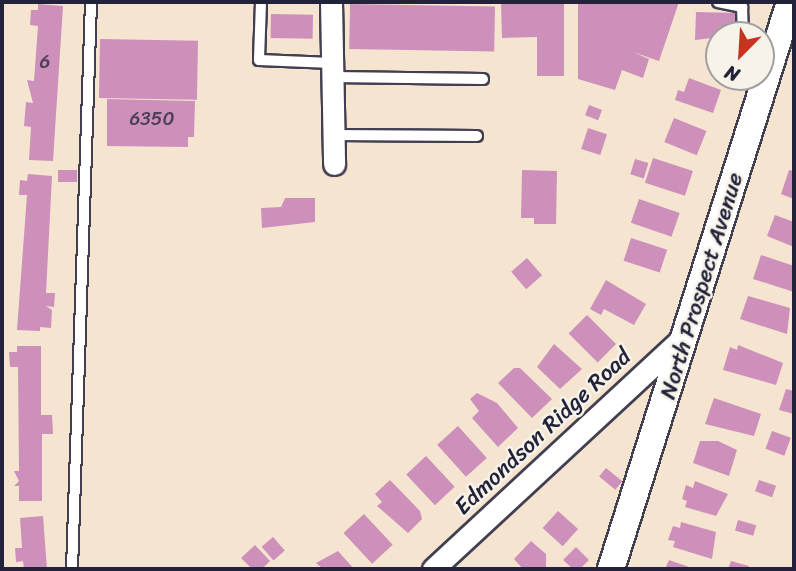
<!DOCTYPE html>
<style>
body{margin:0}
#map{position:relative;width:796px;height:571px;overflow:hidden;background:#f5e4cf;font-family:Sriracha,sans-serif}
div>[style]{position:absolute}
[style*='--x']{left:calc(var(--x)*1px);top:calc(var(--y)*1px);width:calc(var(--w)*1px);rotate:calc(var(--a)*1deg)}
.building>*{inset:0;background:#cd90bb;transform-origin:0 0}
.roads{filter:drop-shadow(2px 0 #423f51) drop-shadow(-2px 0 #423f51) drop-shadow(0 2px #423f51) drop-shadow(0 -2px #423f51)}
.service>*{height:10px;margin:-5px;padding:0 5px;transform-origin:5px;border-radius:5px;background:#fff}
.minor>*{height:21px;margin:-10.5px;padding:0 10.5px;transform-origin:10.5px;border-radius:10.5px;background:#fff}
.tertiary>*{height:26px;margin:-13px;padding:0 13px;transform-origin:13px;border-radius:13px;background:#fff}
span{translate:-50% -50%;white-space:nowrap;text-align:center;line-height:1.15;-webkit-text-stroke:5px #f7f3e8;paint-order:stroke}
.number-label{font-size:19px;color:#4d3e5b}
.number-label span{-webkit-text-stroke-width:0}
.street-label{font-size:23px;color:#22223b}
.frame{position:absolute;inset:0;border:4px solid #22223b;pointer-events:none}
.north{position:absolute;left:705px;top:21px;width:70px;height:70px;box-sizing:border-box;background:#f7f3e8;border:2px solid #a29fa3;border-radius:50%;rotate:204deg;font-size:19px;font-weight:700;line-height:28px;text-align:center;color:#22223b}
.north::after{content:'';display:block;margin:auto;width:24px;height:32px;background:#c8321e;clip-path:polygon(50% 0,100% 100%,50% 72%,0 100%)}
</style>
<div id="map">
<div class="building">
<div style="clip-path:polygon(501px 2px,564px 2px,564px 76px,537px 76px,537px 37px,502px 38px)"></div>
<div style="clip-path:polygon(578px 2px,679px 2px,659px 61px,633px 52px,649px 59px,643px 78px,622px 70px,615px 90px,578px 79px)"></div>
<div style="clip-path:polygon(38px 4px,63px 6px,53px 161px,29px 160px,31px 127px,24px 126px,26px 102px,33px 103px,27px 80px,34px 81px,38px 26px,30px 25px,31px 10px,38px 10px)"></div>
<div style="left:350px;top:4px;width:145px;height:45px;rotate:1deg"></div>
<div style="clip-path:polygon(696px 12px,738px 13px,738px 35px,695px 40px)"></div>
<div style="left:271px;top:14px;width:42px;height:24px;rotate:1deg"></div>
<div style="left:100px;top:39px;width:98px;height:59px;rotate:1deg"></div>
<div style="clip-path:polygon(689px 78px,721px 90px,713px 113px,675px 100px,678px 90px,684px 92px)"></div>
<div style="clip-path:polygon(107px 99px,195px 101px,194px 137px,188px 137px,188px 147px,107px 146px)"></div>
<div style="left:589px;top:105px;width:14px;height:11px;rotate:21deg"></div>
<div style="left:674px;top:118px;width:35px;height:26px;rotate:22deg"></div>
<div style="left:588px;top:128px;width:20px;height:22px;rotate:18deg"></div>
<div style="left:653px;top:158px;width:42px;height:26px;rotate:18deg"></div>
<div style="left:635px;top:159px;width:14px;height:16px;rotate:17deg"></div>
<div style="left:58px;top:170px;width:19px;height:12px"></div>
<div style="clip-path:polygon(522px 170px,557px 171px,556px 224px,534px 224px,534px 218px,521px 218px)"></div>
<div style="clip-path:polygon(789px 170px,794px 171px,794px 199px,781px 194px)"></div>
<div style="clip-path:polygon(28px 174px,52px 176px,46px 293px,55px 293px,54px 307px,46px 306px,52px 310px,51px 328px,40px 327px,40px 331px,17px 330px,27px 195px,19px 195px,20px 180px,27px 181px)"></div>
<div style="clip-path:polygon(285px 198px,315px 198px,315px 222px,262px 228px,261px 208px,281px 207px)"></div>
<div style="left:639px;top:199px;width:43px;height:25px;rotate:19deg"></div>
<div style="clip-path:polygon(775px 215px,794px 222px,794px 247px,767px 236px)"></div>
<div style="left:631px;top:238px;width:38px;height:24px;rotate:18deg"></div>
<div style="clip-path:polygon(761px 255px,794px 266px,794px 292px,753px 279px)"></div>
<div style="left:527px;top:258px;width:23px;height:21px;rotate:49deg"></div>
<div style="clip-path:polygon(606px 280px,646px 304px,634px 325px,604px 309px,601px 315px,590px 309px)"></div>
<div style="clip-path:polygon(748px 296px,790px 308px,787px 334px,740px 319px)"></div>
<div style="left:587px;top:315px;width:41px;height:26px;rotate:45deg"></div>
<div style="clip-path:polygon(554px 344px,582px 369px,560px 389px,537px 367px)"></div>
<div style="clip-path:polygon(738px 345px,783px 363px,776px 385px,723px 370px,730px 347px,737px 350px)"></div>
<div style="clip-path:polygon(17px 346px,41px 346px,41px 415px,52px 415px,53px 434px,42px 434px,42px 501px,19px 501px,19px 486px,14px 486px,19px 481px,14px 471px,19px 471px,18px 367px,10px 367px,9px 352px,17px 352px)"></div>
<div style="clip-path:polygon(514px 368px,520px 368px,552px 399px,532px 418px,498px 383px)"></div>
<div style="clip-path:polygon(786px 389px,794px 391px,794px 414px,779px 410px)"></div>
<div style="clip-path:polygon(477px 393px,497px 403px,518px 428px,498px 447px,472px 418px,479px 411px,470px 399px)"></div>
<div style="clip-path:polygon(714px 398px,761px 414px,754px 436px,705px 424px)"></div>
<div style="left:458px;top:426px;width:43px;height:28px;rotate:48deg"></div>
<div style="left:772px;top:431px;width:20px;height:19px;rotate:20deg"></div>
<div style="clip-path:polygon(700px 441px,718px 441px,737px 450px,729px 476px,693px 463px)"></div>
<div style="left:426px;top:456px;width:42px;height:27px;rotate:47deg"></div>
<div style="left:606px;top:468px;width:21px;height:11px;rotate:39deg"></div>
<div style="clip-path:polygon(390px 480px,420px 511px,422px 519px,408px 533px,377px 506px,382px 502px,375px 494px)"></div>
<div style="left:759px;top:480px;width:18px;height:12px;rotate:19deg"></div>
<div style="clip-path:polygon(695px 481px,728px 494px,716px 516px,685px 507px,687px 501px,682px 499px,686px 485px,693px 488px)"></div>
<div style="left:558px;top:511px;width:27px;height:23px;rotate:42deg"></div>
<div style="left:364px;top:514px;width:42px;height:28px;rotate:47deg"></div>
<div style="clip-path:polygon(43px 516px,47px 569px,24px 569px,23px 561px,16px 562px,15px 548px,22px 548px,20px 518px)"></div>
<div style="left:738px;top:520px;width:19px;height:11px;rotate:16deg"></div>
<div style="clip-path:polygon(681px 522px,716px 532px,712px 559px,673px 547px,675px 541px,668px 540px,673px 526px,680px 528px)"></div>
<div style="left:273px;top:537px;width:18px;height:15px;rotate:49deg"></div>
<div style="clip-path:polygon(531px 541px,546px 554px,546px 569px,523px 569px,514px 559px)"></div>
<div style="clip-path:polygon(255px 545px,270px 561px,262px 569px,252px 569px,241px 558px)"></div>
<div style="clip-path:polygon(576px 547px,589px 560px,580px 569px,573px 569px,563px 560px)"></div>
<div style="clip-path:polygon(338px 551px,354px 569px,323px 569px,316px 563px)"></div>
<div style="clip-path:polygon(669px 560px,695px 569px,665px 569px)"></div>
<div style="clip-path:polygon(731px 561px,749px 566px,748px 569px,728px 569px)"></div>
</div>
<div class="roads">
<div class="service">
<div style="--x:261;--y:2;--w:58;--a:92"></div>
<div style="--x:259;--y:60;--w:73;--a:2.4"></div>
<div style="--x:718;--y:2;--w:25;--a:12"></div>
<div style="--x:742;--y:7;--w:28;--a:88"></div>
<div style="--x:333;--y:77;--w:150;--a:0.8"></div>
<div style="--x:334;--y:135;--w:143;--a:0.4"></div>
<div style="--x:72;--y:569;--w:567;--a:-88.08"></div>
</div>
<div class="minor">
<div style="--x:331;--y:2;--w:162;--a:88.9"></div>
<div style="--x:433;--y:569;--w:345;--a:-42.8"></div>
</div>
<div class="tertiary">
<div style="--x:611;--y:569;--w:595;--a:-72.48"></div>
</div>
</div>
<div class="number-label">
<span style="left:45px;top:62px">6</span>
<span style="left:152px;top:119px">6350</span>
</div>
<div class="street-label">
<span style="left:702px;top:286px;rotate:-73deg">North Prospect Avenue</span>
<span style="left:543px;top:432px;rotate:-43deg">Edmondson Ridge Road</span>
</div>
<div class="frame"></div>
<div class="north">N</div>
</div>
